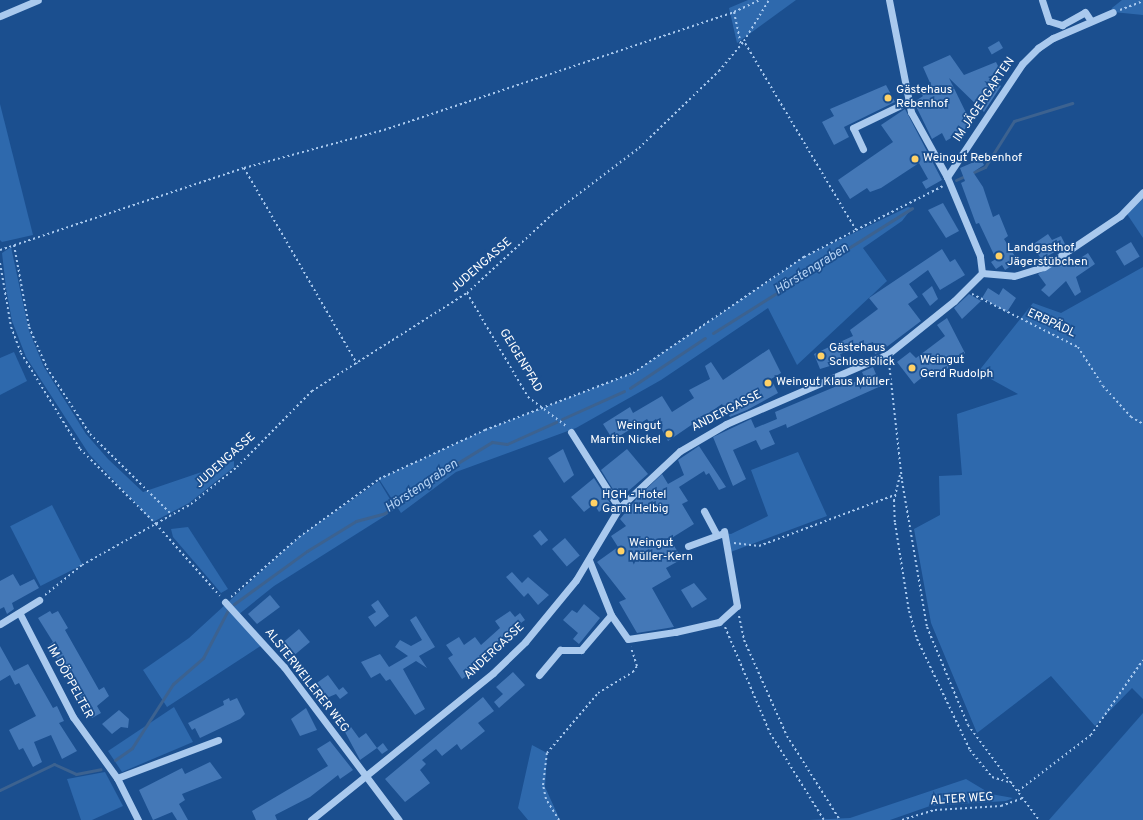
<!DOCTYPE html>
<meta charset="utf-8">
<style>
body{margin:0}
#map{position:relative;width:1143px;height:820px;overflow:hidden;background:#1b4f8f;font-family:Overpass,sans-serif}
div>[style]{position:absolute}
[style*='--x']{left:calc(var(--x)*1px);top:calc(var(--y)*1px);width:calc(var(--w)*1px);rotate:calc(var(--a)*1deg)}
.green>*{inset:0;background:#2e69ad;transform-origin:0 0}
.stream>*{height:3px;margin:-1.5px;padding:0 1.5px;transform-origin:1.5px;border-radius:1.5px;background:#3c6290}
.building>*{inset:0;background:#4478b7;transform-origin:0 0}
.path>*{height:2px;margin-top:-1px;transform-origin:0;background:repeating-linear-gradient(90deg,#a9c9ee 0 2px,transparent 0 5px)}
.minor>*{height:7px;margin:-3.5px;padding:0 3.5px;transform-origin:3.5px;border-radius:3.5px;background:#a9c9ee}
.dots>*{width:11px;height:11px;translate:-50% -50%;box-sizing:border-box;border:2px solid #1b4f8f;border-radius:50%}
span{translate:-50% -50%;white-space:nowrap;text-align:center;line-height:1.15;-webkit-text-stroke:3.5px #1b4f8f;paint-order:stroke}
.poi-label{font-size:12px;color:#fff}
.left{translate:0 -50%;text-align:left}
.right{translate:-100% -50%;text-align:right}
.street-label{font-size:12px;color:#fff}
.water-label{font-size:13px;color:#b5d3f5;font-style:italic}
</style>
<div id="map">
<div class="green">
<div style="clip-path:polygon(748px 0,796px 0,737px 43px,729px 8px)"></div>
<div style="clip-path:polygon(1122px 0,1143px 0,1143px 15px,1113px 12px,1112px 8px)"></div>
<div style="clip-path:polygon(0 104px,33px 235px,2px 242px,0 240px)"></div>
<div style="clip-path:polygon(1143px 197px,1143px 238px,1127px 214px)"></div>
<div style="clip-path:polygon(908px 207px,912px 208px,902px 221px,863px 248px,887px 281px,797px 365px,768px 308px,661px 380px,576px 428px,456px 472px,401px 513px,379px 479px,485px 430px,633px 373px,804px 257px)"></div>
<div style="clip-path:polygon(11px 247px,29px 331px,44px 367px,86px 434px,108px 459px,143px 492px,234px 461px,234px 467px,189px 503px,153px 522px,89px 454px,26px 357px,12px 321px,6px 288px,2px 253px)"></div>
<div style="clip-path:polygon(1143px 267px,1143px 699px,1132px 688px,1095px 726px,1051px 676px,977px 733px,931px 623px,914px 529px,940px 515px,939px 476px,962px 475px,957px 414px,1018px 394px,978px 372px,1033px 303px,1061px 313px)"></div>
<div style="clip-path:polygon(14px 352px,27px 381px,0 395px,0 358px)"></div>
<div style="clip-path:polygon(798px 452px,827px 516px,728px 553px,724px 533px,731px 534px,768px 516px,751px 470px)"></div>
<div style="clip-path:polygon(379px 481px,396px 509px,274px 586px,238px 615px,265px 643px,167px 707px,143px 670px,189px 638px,299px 537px)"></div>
<div style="left:52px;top:505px;width:67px;height:47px;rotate:63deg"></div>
<div style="clip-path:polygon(188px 527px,228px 589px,221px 593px,173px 537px,171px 529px)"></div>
<div style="clip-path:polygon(174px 707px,193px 742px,122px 772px,108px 751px)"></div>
<div style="clip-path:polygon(1143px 713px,1143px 820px,1049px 820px)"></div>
<div style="clip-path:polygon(532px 745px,547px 753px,545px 787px,560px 820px,528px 820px,518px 808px)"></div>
<div style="clip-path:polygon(105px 772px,123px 806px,92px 820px,81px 820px,67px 779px)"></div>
<div style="clip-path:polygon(966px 779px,991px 794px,1013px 798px,1006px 801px,930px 806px,890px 820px,809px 820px,850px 818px)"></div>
</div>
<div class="stream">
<div style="--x:956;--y:180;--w:32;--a:-24"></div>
<div style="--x:985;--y:167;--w:54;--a:-57.8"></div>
<div style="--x:1014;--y:121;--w:61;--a:-17.2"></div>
<div style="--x:713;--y:333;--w:235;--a:-32.1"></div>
<div style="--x:630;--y:388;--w:90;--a:-33.7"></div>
<div style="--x:562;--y:419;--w:68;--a:-24.3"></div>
<div style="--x:234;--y:604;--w:90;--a:-36"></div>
<div style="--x:307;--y:551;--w:57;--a:-31.5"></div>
<div style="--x:356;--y:521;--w:30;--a:-15"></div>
<div style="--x:385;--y:513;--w:35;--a:-39"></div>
<div style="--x:412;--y:491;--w:94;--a:-31.5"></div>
<div style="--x:492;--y:442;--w:15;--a:8"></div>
<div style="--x:507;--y:444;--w:54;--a:-24.2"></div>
<div style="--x:115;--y:760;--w:21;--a:-35"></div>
<div style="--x:132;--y:748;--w:76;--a:-57.4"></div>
<div style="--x:173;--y:684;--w:40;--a:-41"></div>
<div style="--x:203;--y:658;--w:54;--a:-62.5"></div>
<div style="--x:0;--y:790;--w:60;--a:-25.7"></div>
<div style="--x:54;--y:764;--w:24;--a:24"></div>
<div style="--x:76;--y:774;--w:25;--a:-11"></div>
</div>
<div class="building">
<div style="left:999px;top:41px;width:8px;height:13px;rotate:60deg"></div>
<div style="clip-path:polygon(950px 55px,964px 75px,996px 62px,1001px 72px,988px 77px,1001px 86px,984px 112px,949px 78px,972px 125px,946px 141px,942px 133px,932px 139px,914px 102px,923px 96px,920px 92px,931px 85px,923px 67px)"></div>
<div style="clip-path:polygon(886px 85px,895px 102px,844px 127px,849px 137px,834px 145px,822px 122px,834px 116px,830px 109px)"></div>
<div style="clip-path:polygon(905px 109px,942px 180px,926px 189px,922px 182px,928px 179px,919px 163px,881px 188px,870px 192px,867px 188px,850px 199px,838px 180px,893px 142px,881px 125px)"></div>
<div style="clip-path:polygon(981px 159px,984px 165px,973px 172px,983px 187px,993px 217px,999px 214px,1008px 236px,1004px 239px,1018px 261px,1005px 270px,1002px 265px,996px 269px,991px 262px,996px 259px,979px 223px,976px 224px,961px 183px,965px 181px,960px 168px)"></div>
<div style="clip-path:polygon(943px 203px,959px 231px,946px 238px,928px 210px)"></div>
<div style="clip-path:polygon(1048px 234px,1052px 240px,1061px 236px,1066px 246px,1029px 266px,1028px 263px,1040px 257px,1032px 245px)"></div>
<div style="left:1131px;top:242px;width:17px;height:18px;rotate:59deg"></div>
<div style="clip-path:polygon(942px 249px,950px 262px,955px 259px,965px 275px,940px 290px,928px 270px,909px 284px,918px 297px,908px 304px,921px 321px,880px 352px,875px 354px,873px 342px,840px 354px,843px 362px,820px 369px,814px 354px,853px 336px,850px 330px,878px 309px,869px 298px)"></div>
<div style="clip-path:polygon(1088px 253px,1095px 264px,1076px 277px,1081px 292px,1075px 296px,1066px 281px,1049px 297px,1041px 290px,1046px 285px,1038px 274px,1070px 256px,1073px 263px)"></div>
<div style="clip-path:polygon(932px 286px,938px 299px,930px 306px,922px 294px)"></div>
<div style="clip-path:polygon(988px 288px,999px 295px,1003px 288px,1016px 298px,1007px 312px,982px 298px)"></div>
<div style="clip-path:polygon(969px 294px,981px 301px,962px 319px,954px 308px)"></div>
<div style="clip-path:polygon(947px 318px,965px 353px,938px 377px,932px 369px,914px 384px,897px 362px,910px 352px,916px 358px,945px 336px,937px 325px)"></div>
<div style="clip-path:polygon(769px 349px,781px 373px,771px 379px,778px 393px,747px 410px,730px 417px,722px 404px,668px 441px,656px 419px,650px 423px,647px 419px,613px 440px,603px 424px,630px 407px,633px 413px,662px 396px,672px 412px,694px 398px,689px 390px,710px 379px,705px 366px,711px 362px,723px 380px)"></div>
<div style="clip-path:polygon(873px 367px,881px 386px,787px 428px,786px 424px,769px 431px,775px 444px,761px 450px,756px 440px,733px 450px,746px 479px,733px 486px,713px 437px,751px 419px,755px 428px,777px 419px,775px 412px,844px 383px,845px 385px,865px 379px,862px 372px)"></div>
<div style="clip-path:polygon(699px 446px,726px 487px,719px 490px,709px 473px,706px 475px,704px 471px,679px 487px,688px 501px,682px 504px,694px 524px,670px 539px,682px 559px,666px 568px,671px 577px,652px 588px,674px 627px,637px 633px,619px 602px,626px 599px,597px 562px,618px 547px,611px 536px,626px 526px,620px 519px,638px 497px,662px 474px,668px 484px,684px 475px,678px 460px)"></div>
<div style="clip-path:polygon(563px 449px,574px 475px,564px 483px,548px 458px)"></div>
<div style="clip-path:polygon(627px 449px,648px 474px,619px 499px,601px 470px)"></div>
<div style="clip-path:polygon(594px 478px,610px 503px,599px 512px,594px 504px,584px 512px,571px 497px)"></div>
<div style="left:540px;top:530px;width:13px;height:9px;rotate:51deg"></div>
<div style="left:565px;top:538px;width:23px;height:17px;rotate:50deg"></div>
<div style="clip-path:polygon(512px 572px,522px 583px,528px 577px,549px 595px,538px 605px,528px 593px,524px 597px,506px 577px)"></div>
<div style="clip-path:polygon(13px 574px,20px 586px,34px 579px,39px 588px,12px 603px,14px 609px,7px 614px,4px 607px,0 609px,0 581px)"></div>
<div style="clip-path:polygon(694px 583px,707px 599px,692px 608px,681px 590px)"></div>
<div style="clip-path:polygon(270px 595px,280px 607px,257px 624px,248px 614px)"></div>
<div style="clip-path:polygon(378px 600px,389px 616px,375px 627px,368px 617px,376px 612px,371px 605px)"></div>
<div style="clip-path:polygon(584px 604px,600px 618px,579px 644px,573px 639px,578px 633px,563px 620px,572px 610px,577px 613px)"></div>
<div style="clip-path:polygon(50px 611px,52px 614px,58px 611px,68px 628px,65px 630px,99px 690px,104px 687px,109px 696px,97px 706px,101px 713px,92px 718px,49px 645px,53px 642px,38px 618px)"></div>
<div style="clip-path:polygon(510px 611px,515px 617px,520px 613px,525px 620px,498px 640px,502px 646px,482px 666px,462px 679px,448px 658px,453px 655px,446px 645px,459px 637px,464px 645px,475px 637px,481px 645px,500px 628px,495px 621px)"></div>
<div style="clip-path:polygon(416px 616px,435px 647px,419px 656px,427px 668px,416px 661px,403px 669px,425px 709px,415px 715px,390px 679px,386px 681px,380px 673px,371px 678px,361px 662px,380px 654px,389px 667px,408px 656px,395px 647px,400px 640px,411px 646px,422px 640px,410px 620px)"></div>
<div style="left:299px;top:629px;width:17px;height:28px;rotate:50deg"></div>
<div style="clip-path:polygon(0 646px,14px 671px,28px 664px,53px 708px,57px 706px,64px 721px,59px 723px,77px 751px,62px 759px,51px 735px,34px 742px,42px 762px,33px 767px,23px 748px,19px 750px,9px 730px,36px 716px,19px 683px,15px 685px,10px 675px,0 681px)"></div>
<div style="clip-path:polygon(513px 672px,525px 685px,499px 708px,494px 702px,503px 694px,496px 687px)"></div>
<div style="clip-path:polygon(328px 675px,339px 690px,343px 687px,348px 693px,340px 699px,336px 694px,322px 700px,316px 696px,311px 687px)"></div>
<div style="clip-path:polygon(483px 697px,494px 711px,478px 723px,485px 731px,461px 750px,457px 744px,442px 756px,436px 749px,422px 760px,426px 764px,420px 770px,430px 783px,405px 802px,385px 779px)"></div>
<div style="clip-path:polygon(229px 698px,230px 701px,237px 698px,245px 714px,240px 719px,200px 738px,195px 728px,192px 730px,188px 723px,224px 705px,223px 701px)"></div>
<div style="clip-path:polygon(306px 708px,317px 730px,300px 736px,291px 719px)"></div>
<div style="clip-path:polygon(119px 710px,129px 719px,128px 728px,121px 727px,112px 734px,102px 724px)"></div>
<div style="clip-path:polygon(351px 727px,359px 738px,366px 733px,377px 748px,360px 760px,345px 732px)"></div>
<div style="clip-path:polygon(330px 741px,353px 770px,340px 779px,338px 775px,310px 797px,275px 815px,277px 820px,256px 820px,252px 811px,328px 766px,317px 749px)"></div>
<div style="clip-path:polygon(383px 743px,388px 750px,382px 754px,377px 748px)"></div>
<div style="clip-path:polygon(210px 762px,222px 778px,182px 794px,185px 800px,179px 804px,188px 820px,177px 820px,172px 812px,153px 820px,139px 790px,182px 768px,185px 774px)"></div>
</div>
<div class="path">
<div style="--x:1120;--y:10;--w:25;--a:-21"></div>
<div style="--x:734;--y:12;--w:29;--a:-25"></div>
<div style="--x:244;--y:168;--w:226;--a:60"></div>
<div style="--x:856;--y:230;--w:97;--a:-26.8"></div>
<div style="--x:14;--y:245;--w:83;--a:79.6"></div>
<div style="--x:29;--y:327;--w:45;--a:66.3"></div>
<div style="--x:47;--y:368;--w:79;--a:56.9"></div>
<div style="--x:90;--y:434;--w:115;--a:44.6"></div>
<div style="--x:0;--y:250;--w:257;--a:-18.6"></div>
<div style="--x:244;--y:168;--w:145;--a:-15.2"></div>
<div style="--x:384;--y:130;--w:369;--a:-18.6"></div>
<div style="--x:734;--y:12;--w:33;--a:78"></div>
<div style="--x:0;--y:263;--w:65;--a:80.2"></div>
<div style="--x:11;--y:327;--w:28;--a:69"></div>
<div style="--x:21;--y:353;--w:113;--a:58.4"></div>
<div style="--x:80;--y:449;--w:107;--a:44.6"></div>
<div style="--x:156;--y:524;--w:96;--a:48.4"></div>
<div style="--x:467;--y:293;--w:121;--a:59.6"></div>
<div style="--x:528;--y:397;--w:48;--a:37.3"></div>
<div style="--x:972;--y:294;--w:119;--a:26.6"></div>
<div style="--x:1078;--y:347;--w:46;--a:57.3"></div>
<div style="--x:1103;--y:386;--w:42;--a:47.9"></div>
<div style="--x:1131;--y:417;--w:14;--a:30"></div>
<div style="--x:889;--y:363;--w:119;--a:83.7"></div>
<div style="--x:902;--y:481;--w:148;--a:80.3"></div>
<div style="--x:927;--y:627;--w:106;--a:67.3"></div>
<div style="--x:968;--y:725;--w:119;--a:53.2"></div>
<div style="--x:900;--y:475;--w:26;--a:103"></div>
<div style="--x:894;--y:500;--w:23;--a:88"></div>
<div style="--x:895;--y:523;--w:89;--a:81"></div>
<div style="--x:909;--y:611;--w:29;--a:74"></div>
<div style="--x:917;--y:639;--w:123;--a:64.5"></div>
<div style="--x:970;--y:750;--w:35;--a:51"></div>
<div style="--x:992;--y:777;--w:21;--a:17"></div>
<div style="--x:734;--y:543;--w:25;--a:7"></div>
<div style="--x:759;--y:546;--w:145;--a:-20.6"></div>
<div style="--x:45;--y:595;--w:48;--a:-39"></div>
<div style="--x:82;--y:565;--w:125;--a:-29.2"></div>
<div style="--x:191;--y:504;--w:59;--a:-38.8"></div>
<div style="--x:237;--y:467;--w:107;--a:-45.4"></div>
<div style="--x:312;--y:391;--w:183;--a:-32.3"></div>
<div style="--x:467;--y:293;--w:121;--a:-42.7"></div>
<div style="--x:556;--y:211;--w:104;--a:-37.2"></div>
<div style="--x:639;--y:148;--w:111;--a:-43.9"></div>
<div style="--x:719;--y:71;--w:39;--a:-50"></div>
<div style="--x:744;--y:41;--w:48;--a:-58.6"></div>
<div style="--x:231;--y:597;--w:91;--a:-41.4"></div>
<div style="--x:299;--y:537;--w:99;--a:-35.9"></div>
<div style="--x:379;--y:479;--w:117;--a:-24.8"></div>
<div style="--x:485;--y:430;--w:159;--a:-21.1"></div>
<div style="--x:633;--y:373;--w:207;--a:-34.2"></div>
<div style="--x:804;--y:257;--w:59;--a:-27.4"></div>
<div style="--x:856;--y:230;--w:220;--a:-120.7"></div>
<div style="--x:739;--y:616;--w:25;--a:78"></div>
<div style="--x:744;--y:640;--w:105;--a:65.9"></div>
<div style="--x:787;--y:736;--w:99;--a:57.8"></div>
<div style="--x:725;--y:627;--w:115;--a:67"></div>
<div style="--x:770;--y:733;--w:102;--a:58.2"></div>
<div style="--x:1018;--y:791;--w:92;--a:-37.5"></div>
<div style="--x:1091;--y:735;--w:91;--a:-55.3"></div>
<div style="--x:559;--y:820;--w:25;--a:-122"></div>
<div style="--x:546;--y:799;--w:14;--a:-102"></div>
<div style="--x:543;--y:785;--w:32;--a:-83"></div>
<div style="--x:547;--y:753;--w:79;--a:-49.6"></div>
<div style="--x:598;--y:693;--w:41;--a:-31"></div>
<div style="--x:633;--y:672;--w:7;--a:-56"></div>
<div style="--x:637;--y:666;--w:20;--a:-108"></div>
<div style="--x:902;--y:820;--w:34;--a:-17"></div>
<div style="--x:935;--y:810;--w:66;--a:-3.5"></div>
<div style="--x:1001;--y:806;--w:23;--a:-20"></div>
</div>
<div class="minor">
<div style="--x:1042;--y:0;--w:22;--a:72"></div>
<div style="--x:1049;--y:21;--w:14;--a:17"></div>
<div style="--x:1062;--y:25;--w:26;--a:-29"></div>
<div style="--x:1085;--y:12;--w:11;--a:56"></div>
<div style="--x:0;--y:16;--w:41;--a:-22.8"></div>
<div style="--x:863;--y:149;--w:23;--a:-115"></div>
<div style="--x:853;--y:128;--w:62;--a:-25.7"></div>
<div style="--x:947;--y:177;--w:136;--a:-56.4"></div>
<div style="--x:1022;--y:64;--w:23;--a:-45"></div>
<div style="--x:1038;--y:48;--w:18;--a:-34"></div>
<div style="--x:1053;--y:38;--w:65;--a:-23.4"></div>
<div style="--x:982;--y:273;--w:32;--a:5"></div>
<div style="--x:1014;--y:276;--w:31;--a:-17"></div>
<div style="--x:1044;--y:267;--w:92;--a:-33.9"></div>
<div style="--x:1120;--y:216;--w:33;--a:-46"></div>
<div style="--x:571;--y:432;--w:90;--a:57.7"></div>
<div style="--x:704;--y:511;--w:27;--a:62"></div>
<div style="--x:688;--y:546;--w:38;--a:-20"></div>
<div style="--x:589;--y:560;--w:59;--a:68.2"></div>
<div style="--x:611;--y:615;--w:29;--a:55"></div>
<div style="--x:628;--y:639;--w:48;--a:-8.5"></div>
<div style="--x:675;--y:632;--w:45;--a:-12.8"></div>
<div style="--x:719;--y:622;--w:24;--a:-42"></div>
<div style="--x:737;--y:606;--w:76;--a:-99.8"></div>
<div style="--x:225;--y:602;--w:88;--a:47.8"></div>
<div style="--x:284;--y:667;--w:191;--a:53.1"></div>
<div style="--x:20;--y:614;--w:116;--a:62.8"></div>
<div style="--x:73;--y:717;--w:75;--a:54.2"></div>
<div style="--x:117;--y:778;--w:47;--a:63.4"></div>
<div style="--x:0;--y:624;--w:46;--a:-31.6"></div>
<div style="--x:539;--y:675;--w:33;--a:-50"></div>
<div style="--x:560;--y:650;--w:21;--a:0"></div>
<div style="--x:581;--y:650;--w:46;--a:-49.4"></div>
<div style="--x:117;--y:778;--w:108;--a:-20.6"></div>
<div style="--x:311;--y:820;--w:234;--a:-38.9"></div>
<div style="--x:493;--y:673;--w:45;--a:-44.1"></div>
<div style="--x:525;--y:642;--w:80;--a:-50.6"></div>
<div style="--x:576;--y:580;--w:84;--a:-59.2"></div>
<div style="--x:619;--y:508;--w:83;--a:-43.1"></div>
<div style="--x:680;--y:451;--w:53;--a:-30.4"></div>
<div style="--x:726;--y:424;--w:176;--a:-23.4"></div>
<div style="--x:888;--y:354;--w:85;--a:-38.8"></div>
<div style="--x:954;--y:301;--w:40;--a:-45"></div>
<div style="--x:982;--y:273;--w:17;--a:-97"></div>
<div style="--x:980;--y:256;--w:86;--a:-112.7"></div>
<div style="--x:947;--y:177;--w:74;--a:-119"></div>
<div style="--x:911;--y:112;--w:114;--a:-101.1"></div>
</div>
<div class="dots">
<div style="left:888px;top:98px;background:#ffd166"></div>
<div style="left:915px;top:159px;background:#ffd166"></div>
<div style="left:999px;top:256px;background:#ffd166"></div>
<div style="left:821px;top:356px;background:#ffd166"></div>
<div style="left:912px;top:368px;background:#ffd166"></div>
<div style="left:768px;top:383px;background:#ffd166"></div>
<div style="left:669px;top:434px;background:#ffd166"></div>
<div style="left:594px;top:503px;background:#ffd166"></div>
<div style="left:621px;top:551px;background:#ffd166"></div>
</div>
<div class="poi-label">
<span class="left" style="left:896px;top:98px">Gästehaus<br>Rebenhof</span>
<span class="left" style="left:923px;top:159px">Weingut Rebenhof</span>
<span class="left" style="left:1007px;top:256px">Landgasthof<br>Jägerstübchen</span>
<span class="left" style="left:829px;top:356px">Gästehaus<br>Schlossblick</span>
<span class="left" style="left:920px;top:368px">Weingut<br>Gerd Rudolph</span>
<span class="left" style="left:776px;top:383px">Weingut Klaus Müller</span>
<span class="right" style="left:661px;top:434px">Weingut<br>Martin Nickel</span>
<span class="left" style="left:602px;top:503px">HGH - Hotel<br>Garni Helbig</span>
<span class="left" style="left:629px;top:551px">Weingut<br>Müller-Kern</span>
</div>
<div class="street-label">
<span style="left:985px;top:100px;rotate:-56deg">IM JÄGERGARTEN</span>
<span style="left:482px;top:266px;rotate:-41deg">JUDENGASSE</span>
<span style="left:1051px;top:324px;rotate:25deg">ERBPÄDL</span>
<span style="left:520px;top:361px;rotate:59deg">GEIGENPFAD</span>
<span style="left:727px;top:412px;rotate:-27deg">ANDERGASSE</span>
<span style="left:226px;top:461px;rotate:-42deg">JUDENGASSE</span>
<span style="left:495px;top:652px;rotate:-43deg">ANDERGASSE</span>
<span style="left:306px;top:681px;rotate:52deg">ALSTERWEILERER WEG</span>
<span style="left:69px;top:682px;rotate:61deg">IM DÖPPELTER</span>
<span style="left:962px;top:800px;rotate:-4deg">ALTER WEG</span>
</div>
<div class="water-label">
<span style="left:812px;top:270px;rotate:-32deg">Hörstengraben</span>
<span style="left:422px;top:487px;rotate:-34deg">Hörstengraben</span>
</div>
</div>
